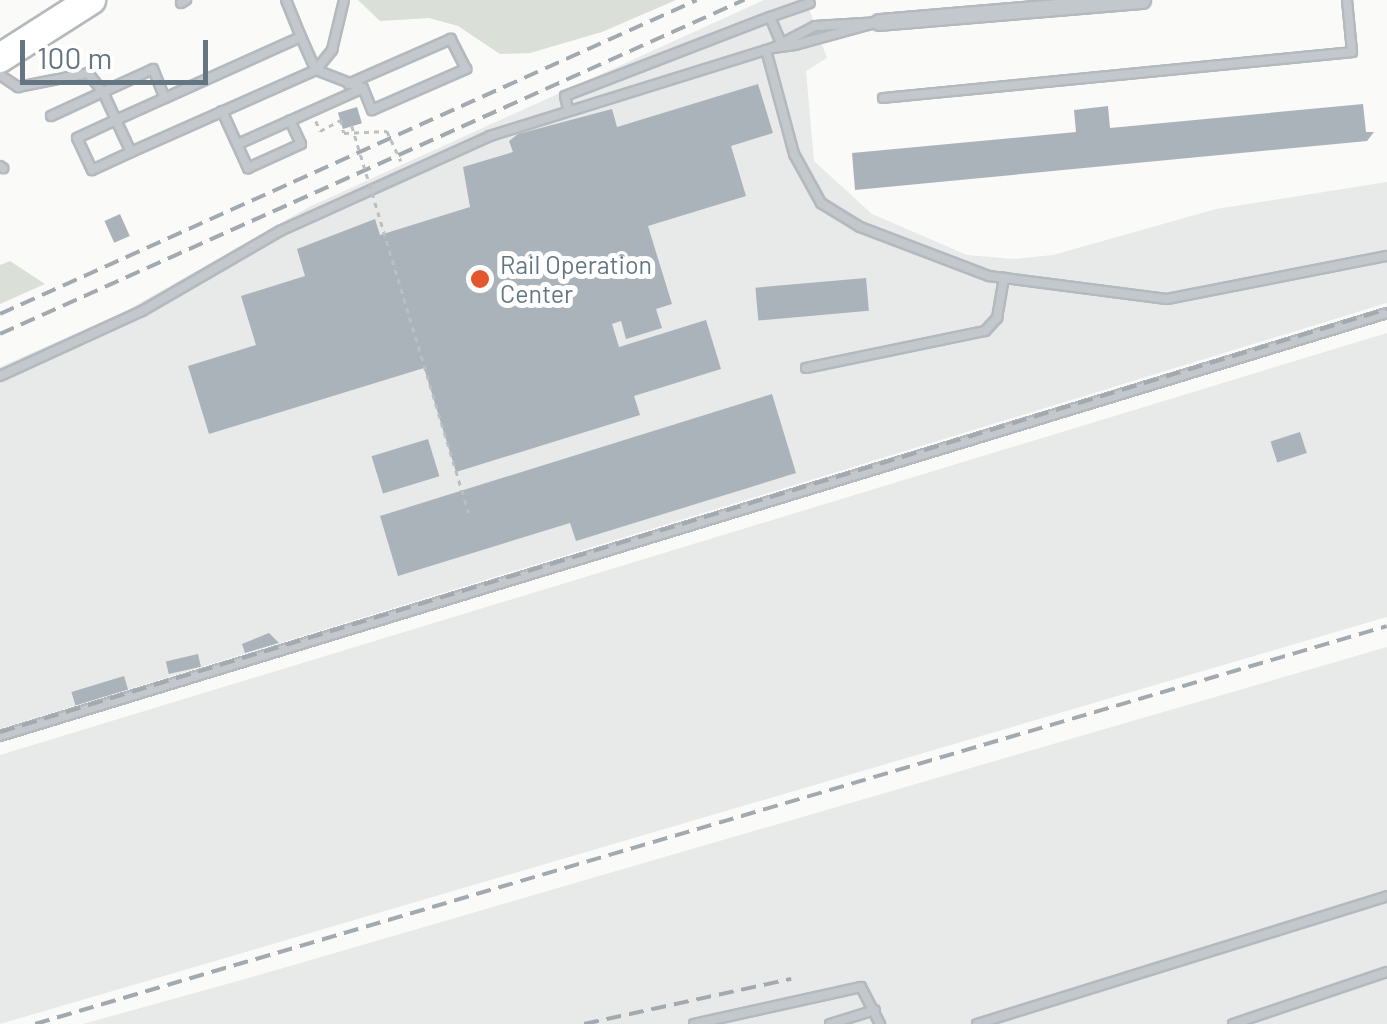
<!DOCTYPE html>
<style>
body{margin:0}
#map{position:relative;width:1387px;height:1024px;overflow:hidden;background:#fafaf8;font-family:Barlow,sans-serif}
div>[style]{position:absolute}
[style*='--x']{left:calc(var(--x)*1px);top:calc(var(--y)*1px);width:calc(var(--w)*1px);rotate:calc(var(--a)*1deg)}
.built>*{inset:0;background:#e8e9e9}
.green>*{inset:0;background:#dadfd7}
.building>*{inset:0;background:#aab3b9;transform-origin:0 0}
.path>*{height:2.5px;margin-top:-1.25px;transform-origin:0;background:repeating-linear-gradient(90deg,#bbbfc2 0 5px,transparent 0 10px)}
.roads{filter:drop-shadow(2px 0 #b4b9bd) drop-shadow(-2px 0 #b4b9bd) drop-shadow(0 2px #b4b9bd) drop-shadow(0 -2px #b4b9bd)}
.service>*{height:8px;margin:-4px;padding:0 4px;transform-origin:4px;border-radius:4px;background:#c3c8cc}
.minor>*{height:15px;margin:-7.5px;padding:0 7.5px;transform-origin:7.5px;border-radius:7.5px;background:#c3c8cc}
.motorway>*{height:28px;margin:-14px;padding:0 14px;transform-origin:14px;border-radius:14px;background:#fff}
.rail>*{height:4px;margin-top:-2px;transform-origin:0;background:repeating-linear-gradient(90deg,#a2aab0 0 15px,transparent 0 23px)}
.path-bridge>*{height:2.5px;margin-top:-1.25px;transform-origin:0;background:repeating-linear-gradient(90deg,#bbbfc2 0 5px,transparent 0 10px)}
.dots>*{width:28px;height:28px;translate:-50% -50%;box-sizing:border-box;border:5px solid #fff;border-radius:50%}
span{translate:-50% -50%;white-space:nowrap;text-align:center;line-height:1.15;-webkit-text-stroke:10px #fff;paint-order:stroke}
.poi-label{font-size:25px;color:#657683}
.left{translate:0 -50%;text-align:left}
.scale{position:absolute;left:20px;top:40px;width:188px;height:45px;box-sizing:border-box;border:5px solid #657683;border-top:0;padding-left:12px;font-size:30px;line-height:35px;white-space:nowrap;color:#657683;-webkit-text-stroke:8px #fff;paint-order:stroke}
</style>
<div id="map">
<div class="built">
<div style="clip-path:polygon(764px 0,806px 0,827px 58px,806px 71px,814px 161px,872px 214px,967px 255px,1014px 259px,1053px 255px,1216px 209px,1387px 182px,1387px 303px,0 729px,0 367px,124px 312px,309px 207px)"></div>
<div style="clip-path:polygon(1387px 333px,1387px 617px,0 1024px,0 755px)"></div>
<div style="clip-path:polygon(1387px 647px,1387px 1024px,83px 1024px,245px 979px)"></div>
</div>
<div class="green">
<div style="clip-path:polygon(358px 0,676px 0,602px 32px,530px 53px,500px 54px,458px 26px,429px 18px,380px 21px)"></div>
<div style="clip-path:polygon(10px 261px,45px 284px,0 304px,0 265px)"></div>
</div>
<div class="building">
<div style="clip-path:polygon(758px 84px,773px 133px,731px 146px,746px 196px,648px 226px,672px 304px,656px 309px,662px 328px,626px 339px,621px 321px,612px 324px,619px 347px,706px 320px,721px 369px,634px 396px,640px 415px,456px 472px,424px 368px,209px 434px,188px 366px,256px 345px,241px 296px,305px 276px,297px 249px,375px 219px,380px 235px,470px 207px,463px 167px,513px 152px,509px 141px,518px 134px,612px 109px,617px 127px)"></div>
<div style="clip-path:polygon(1363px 104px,1366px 132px,1374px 132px,1367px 141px,855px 190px,852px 153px,1076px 132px,1074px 110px,1108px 106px,1110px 128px)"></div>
<div style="left:357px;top:107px;width:17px;height:20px;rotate:73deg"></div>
<div style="left:120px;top:214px;width:24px;height:17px;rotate:66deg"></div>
<div style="left:866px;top:278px;width:33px;height:111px;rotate:85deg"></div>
<div style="clip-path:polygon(772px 394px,796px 473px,576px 541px,570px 523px,398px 576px,380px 516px)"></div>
<div style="left:1300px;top:432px;width:22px;height:31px;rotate:72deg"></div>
<div style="left:428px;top:439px;width:39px;height:59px;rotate:73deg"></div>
<div style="clip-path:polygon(269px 633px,279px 643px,245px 653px,242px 644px)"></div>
<div style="left:198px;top:654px;width:13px;height:33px;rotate:77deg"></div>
<div style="left:124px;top:676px;width:14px;height:55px;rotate:73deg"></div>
</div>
<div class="path">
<div style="--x:316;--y:121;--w:11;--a:68"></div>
<div style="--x:320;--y:131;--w:24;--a:-28"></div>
<div style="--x:341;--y:120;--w:13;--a:77"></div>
<div style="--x:344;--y:133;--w:43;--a:-2.7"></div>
<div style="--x:387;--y:131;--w:33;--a:65"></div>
</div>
<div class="roads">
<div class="service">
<div style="--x:286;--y:0;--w:40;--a:68"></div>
<div style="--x:181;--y:3;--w:6;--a:-31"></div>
<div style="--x:770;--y:17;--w:42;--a:-19.3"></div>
<div style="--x:879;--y:22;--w:87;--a:164.7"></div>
<div style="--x:795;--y:45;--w:22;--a:172"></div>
<div style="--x:773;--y:48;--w:47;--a:-27.6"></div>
<div style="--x:815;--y:26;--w:64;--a:-3.6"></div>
<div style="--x:766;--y:50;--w:108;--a:74.9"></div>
<div style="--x:794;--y:154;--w:56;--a:61.1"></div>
<div style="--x:821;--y:203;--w:46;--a:31.6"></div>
<div style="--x:860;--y:227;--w:138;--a:20.8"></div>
<div style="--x:989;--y:276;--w:179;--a:7.4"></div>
<div style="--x:1167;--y:299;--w:224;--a:-11.1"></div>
<div style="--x:0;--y:75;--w:22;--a:34"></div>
<div style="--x:18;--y:87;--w:71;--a:-11.3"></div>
<div style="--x:88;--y:73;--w:24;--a:52"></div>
<div style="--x:103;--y:92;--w:55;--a:-24.7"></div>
<div style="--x:153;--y:69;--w:31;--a:68"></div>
<div style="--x:165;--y:98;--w:149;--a:-24.2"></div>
<div style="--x:301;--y:37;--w:36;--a:66"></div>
<div style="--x:316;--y:70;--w:50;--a:21"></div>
<div style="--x:883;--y:98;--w:471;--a:-5.6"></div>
<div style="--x:1352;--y:52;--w:52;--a:-95.5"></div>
<div style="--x:568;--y:109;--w:13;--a:-103"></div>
<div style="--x:565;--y:96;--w:220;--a:-21.1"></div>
<div style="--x:770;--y:17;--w:26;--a:67"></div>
<div style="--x:222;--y:111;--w:63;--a:65.5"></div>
<div style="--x:248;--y:168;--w:58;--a:-24.4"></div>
<div style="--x:301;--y:144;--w:26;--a:-115"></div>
<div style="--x:51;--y:116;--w:57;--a:-24.8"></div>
<div style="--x:103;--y:92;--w:31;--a:65"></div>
<div style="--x:116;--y:120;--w:35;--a:65"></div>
<div style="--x:131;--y:152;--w:43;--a:155.2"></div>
<div style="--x:92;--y:170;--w:35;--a:-115"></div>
<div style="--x:77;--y:138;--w:43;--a:-24.8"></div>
<div style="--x:116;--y:120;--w:54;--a:-24.2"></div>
<div style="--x:238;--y:144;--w:137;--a:-24.1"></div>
<div style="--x:363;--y:88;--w:24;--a:68"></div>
<div style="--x:372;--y:110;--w:103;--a:-23.6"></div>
<div style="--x:466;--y:69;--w:34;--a:-117"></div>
<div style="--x:451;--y:39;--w:112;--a:156.4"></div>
<div style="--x:131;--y:152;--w:202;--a:-23.9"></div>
<div style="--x:316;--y:70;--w:26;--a:-51"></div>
<div style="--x:332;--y:50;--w:51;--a:-76.5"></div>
<div style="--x:0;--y:166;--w:4;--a:34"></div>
<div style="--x:806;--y:368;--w:183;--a:-11.7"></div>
<div style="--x:985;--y:331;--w:18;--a:-47"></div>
<div style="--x:997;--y:318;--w:41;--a:-80.1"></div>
<div style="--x:0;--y:376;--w:156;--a:-24.6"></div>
<div style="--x:142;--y:311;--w:160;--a:-30.1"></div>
<div style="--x:280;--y:231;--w:230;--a:-24.3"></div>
<div style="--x:490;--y:136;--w:296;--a:-17.3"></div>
<div style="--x:0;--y:736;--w:1450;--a:-16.96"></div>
<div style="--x:694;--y:1024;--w:171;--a:-12.5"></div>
<div style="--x:861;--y:987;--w:42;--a:62.8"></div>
<div style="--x:830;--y:1024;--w:47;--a:-17.3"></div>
<div style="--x:977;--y:1024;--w:430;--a:-17.3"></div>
<div style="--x:1233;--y:1024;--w:163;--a:-18.7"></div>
</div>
<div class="minor">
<div style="--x:879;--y:22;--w:264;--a:-4.8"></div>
</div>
<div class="motorway">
<div style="--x:0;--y:58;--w:108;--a:-32.5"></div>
</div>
</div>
<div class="rail">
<div style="--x:0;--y:314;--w:764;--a:-24.25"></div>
<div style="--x:0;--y:334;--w:816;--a:-24.18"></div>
<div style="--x:0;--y:732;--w:1450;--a:-16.96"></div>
<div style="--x:35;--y:1024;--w:1409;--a:-16.4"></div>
<div style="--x:584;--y:1024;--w:212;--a:-12.3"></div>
</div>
<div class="path-bridge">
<div style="--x:352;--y:126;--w:404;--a:73.2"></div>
</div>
<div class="dots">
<div style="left:480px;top:279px;background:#e4572e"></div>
</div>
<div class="poi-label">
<span class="left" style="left:500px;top:279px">Rail Operation<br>Center</span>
</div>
<div class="scale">100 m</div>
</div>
